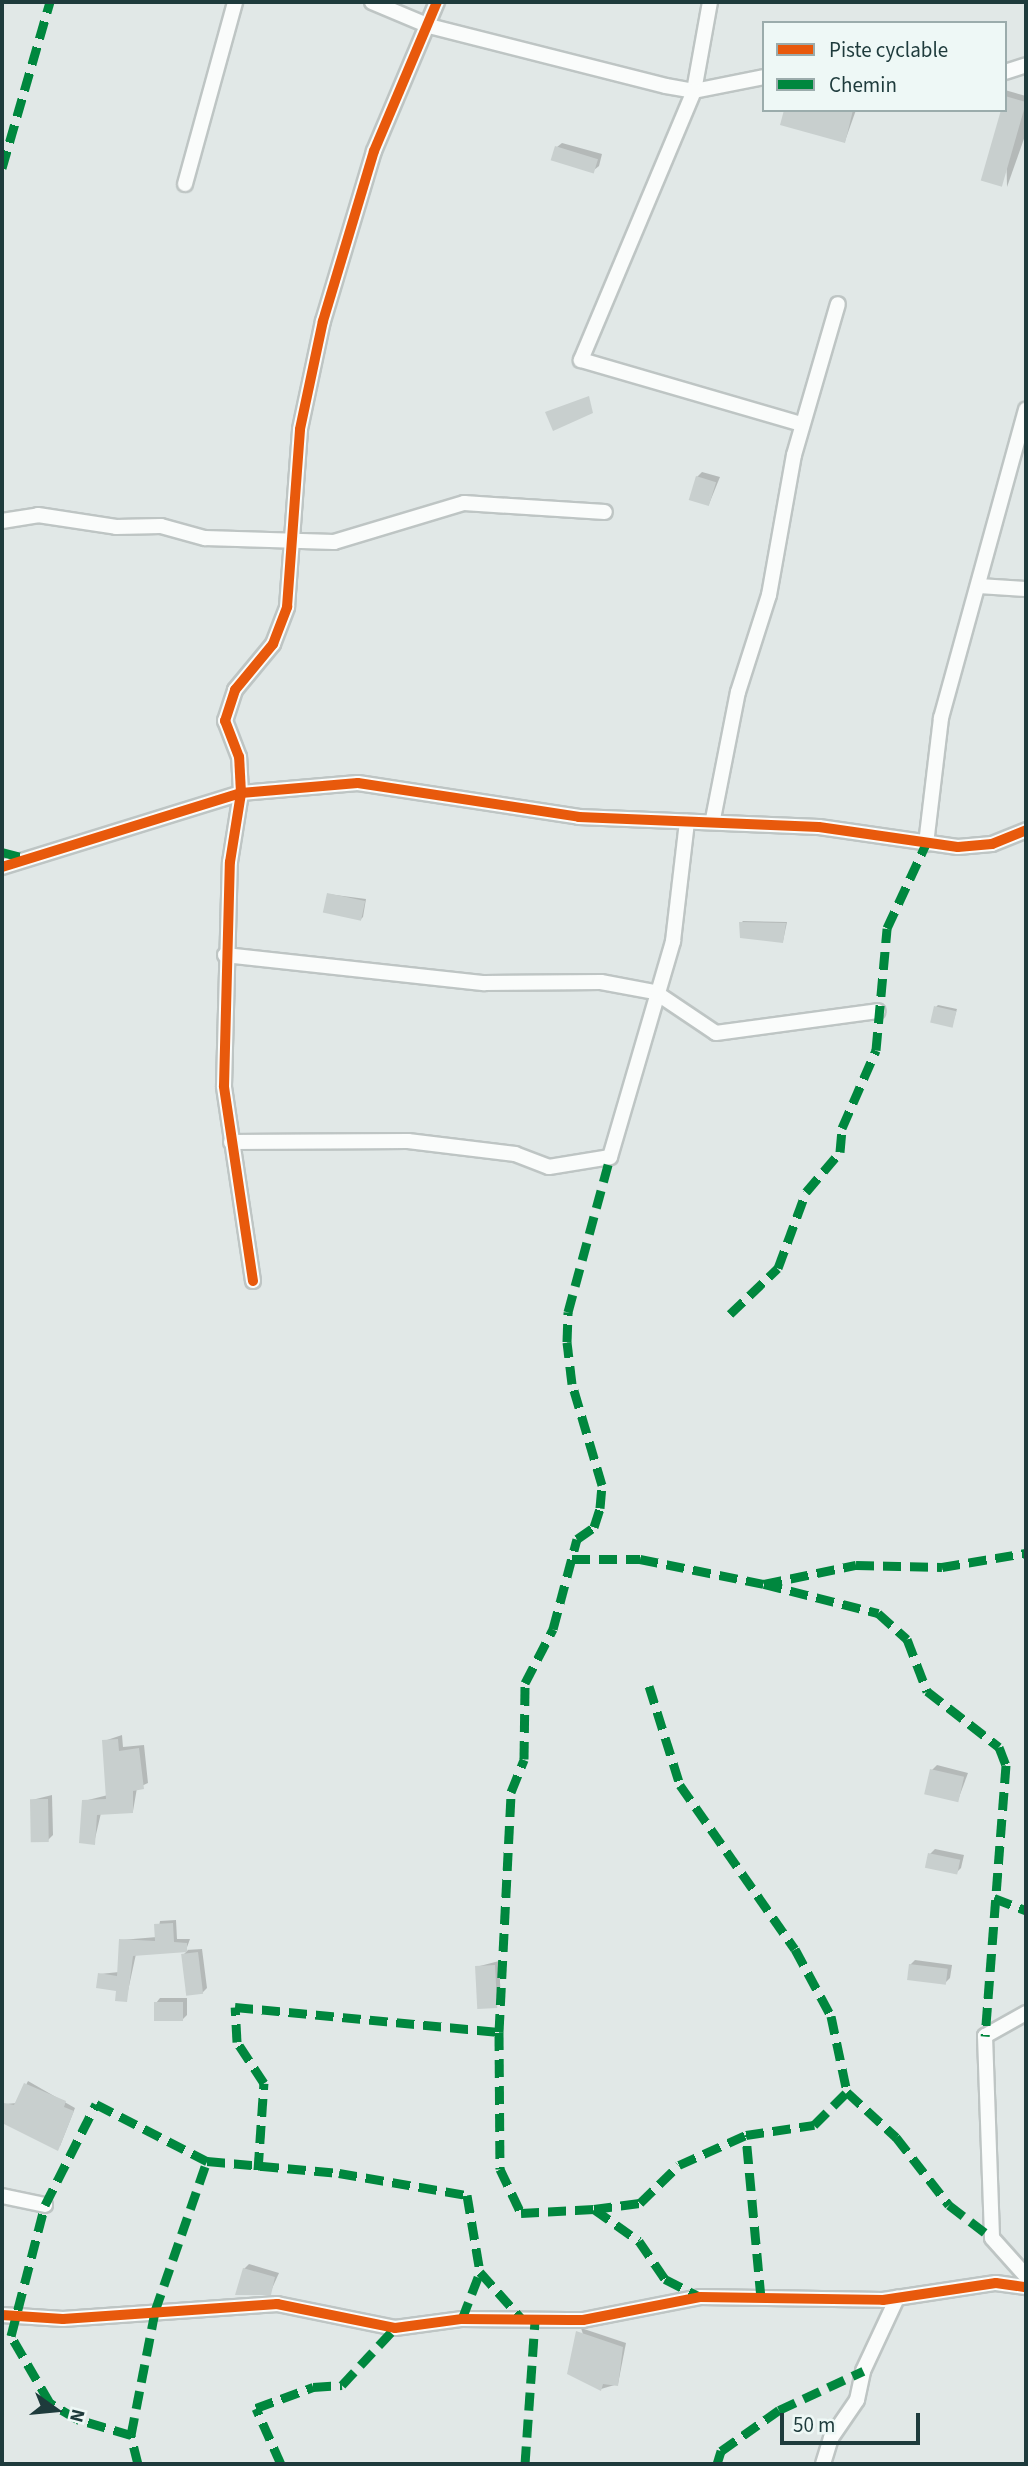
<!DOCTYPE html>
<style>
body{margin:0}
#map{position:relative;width:1028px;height:2466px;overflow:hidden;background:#e1e8e7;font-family:"Source Sans 3",sans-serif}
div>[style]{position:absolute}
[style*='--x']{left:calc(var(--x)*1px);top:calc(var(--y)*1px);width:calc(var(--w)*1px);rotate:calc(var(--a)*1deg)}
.shadow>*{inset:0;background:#0003}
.building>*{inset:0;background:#c8cfce;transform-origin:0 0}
.roads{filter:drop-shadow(2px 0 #bec5c4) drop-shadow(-2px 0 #bec5c4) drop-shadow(0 2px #bec5c4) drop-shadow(0 -2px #bec5c4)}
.street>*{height:14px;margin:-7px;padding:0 7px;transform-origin:7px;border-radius:7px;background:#fafcfb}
.quiet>*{height:9px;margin-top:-4.5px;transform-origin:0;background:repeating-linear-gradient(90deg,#00873e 0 18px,transparent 0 27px)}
.cycleway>*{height:10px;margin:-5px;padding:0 5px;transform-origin:5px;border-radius:5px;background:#e8590c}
span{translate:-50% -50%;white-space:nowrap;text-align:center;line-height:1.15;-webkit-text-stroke:5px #eef8f6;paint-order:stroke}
.frame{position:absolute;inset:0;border:4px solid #1e3b3c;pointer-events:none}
.legend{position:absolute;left:762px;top:21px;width:245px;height:91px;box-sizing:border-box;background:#eef8f6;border:2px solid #9bacac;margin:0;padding:9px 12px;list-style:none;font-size:21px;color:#1e3b3c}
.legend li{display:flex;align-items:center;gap:14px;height:35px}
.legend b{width:35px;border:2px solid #9bacac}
.north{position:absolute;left:21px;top:2375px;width:70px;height:70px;-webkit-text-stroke:5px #eef8f6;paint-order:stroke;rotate:105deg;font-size:19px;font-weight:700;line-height:28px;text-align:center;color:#1e3b3c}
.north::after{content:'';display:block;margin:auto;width:24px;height:32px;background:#1e3b3c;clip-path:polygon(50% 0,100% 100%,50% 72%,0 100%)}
.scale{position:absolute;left:780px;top:2413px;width:140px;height:32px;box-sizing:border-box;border:4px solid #1e3b3c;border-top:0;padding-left:9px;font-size:21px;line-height:24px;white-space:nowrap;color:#1e3b3c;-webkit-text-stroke:5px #eef8f6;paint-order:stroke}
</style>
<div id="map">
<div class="shadow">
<div style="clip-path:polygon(1005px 90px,1026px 96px,1026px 133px,1007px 187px)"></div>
<div style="clip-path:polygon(785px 110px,856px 110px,845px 141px)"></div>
<div style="clip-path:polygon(562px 143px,602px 154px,599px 166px,594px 170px,557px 147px)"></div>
<div style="clip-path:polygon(702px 472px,720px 477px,709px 504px,697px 477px)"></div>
<div style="clip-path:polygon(328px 894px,366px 899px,363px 917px,361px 919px)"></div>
<div style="clip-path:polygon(787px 922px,783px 941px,741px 923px,743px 921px)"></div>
<div style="clip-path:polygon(938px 1005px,957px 1009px,952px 1026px,936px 1007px)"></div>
<div style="clip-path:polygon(122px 1735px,123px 1747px,144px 1745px,148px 1783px,137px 1788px,133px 1811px,101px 1813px,94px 1843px,84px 1801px,108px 1795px,104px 1741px)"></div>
<div style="clip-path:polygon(937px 1765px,968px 1773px,958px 1800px,932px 1770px)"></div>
<div style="clip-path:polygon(52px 1795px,53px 1835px,48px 1840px,32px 1800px)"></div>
<div style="clip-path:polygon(935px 1849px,964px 1855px,961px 1868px,956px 1873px,930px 1854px)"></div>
<div style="clip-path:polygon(176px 1920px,177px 1939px,190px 1939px,186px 1950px,202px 1949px,207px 1988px,202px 1993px,183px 1955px,188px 1950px,136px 1954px,126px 2000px,100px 1974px,119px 1972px,121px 1940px,157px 1937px,160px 1921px)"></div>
<div style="clip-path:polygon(915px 1960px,952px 1965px,950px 1978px,945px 1983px,910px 1965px)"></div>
<div style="clip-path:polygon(499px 1961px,501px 2002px,496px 2006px,476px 1967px)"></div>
<div style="clip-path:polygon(160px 1998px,187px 1998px,187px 2015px,182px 2020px,156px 2003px)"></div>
<div style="clip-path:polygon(28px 2081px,75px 2108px,60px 2146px,5px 2104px,17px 2103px)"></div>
<div style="clip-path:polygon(249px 2264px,279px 2273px,270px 2293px,244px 2269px)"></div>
<div style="clip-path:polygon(581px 2328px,626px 2343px,618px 2384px,601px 2389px)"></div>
</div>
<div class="building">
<div style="left:1005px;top:96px;width:22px;height:88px;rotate:16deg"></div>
<div style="clip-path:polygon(784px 110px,853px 110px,845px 143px,780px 125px)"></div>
<div style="left:555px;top:146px;width:45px;height:15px;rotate:17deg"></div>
<div style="clip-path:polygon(589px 396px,593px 413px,553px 431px,545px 412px)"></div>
<div style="left:696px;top:476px;width:21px;height:25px;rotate:17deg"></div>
<div style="left:327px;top:893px;width:39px;height:20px;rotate:12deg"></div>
<div style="clip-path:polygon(739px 922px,786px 923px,783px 943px,740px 938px)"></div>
<div style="left:934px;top:1006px;width:23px;height:17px;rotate:13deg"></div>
<div style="clip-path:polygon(118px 1739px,119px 1751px,139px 1748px,144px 1789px,133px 1791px,133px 1813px,97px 1815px,95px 1845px,79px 1843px,82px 1800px,106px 1799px,102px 1740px)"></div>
<div style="left:930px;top:1769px;width:35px;height:26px;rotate:13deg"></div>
<div style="left:48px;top:1799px;width:43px;height:18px;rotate:89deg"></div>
<div style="left:928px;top:1853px;width:33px;height:15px;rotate:12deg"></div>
<div style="clip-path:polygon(173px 1923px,174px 1942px,187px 1943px,187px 1952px,133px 1956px,127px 2002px,115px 2001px,116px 1991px,96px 1988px,98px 1973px,117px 1976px,119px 1939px,155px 1941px,154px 1924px)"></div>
<div style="left:198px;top:1952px;width:42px;height:17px;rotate:83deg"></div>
<div style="left:909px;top:1964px;width:39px;height:16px;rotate:7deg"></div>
<div style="left:495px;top:1965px;width:43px;height:20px;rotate:87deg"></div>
<div style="left:154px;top:2002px;width:29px;height:19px"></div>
<div style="clip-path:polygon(24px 2083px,66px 2101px,64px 2107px,74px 2111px,58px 2151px,2px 2123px,4px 2103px,14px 2105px)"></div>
<div style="clip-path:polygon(243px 2268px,275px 2277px,271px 2295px,235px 2295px)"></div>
<div style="clip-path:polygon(576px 2331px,623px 2347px,618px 2386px,603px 2384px,601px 2391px,567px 2374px)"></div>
</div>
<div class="roads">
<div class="street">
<div style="--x:372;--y:2;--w:62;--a:22.8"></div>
<div style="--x:429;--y:26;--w:244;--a:14.2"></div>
<div style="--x:666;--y:86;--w:28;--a:10"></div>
<div style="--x:694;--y:91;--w:71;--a:-11.3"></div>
<div style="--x:710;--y:2;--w:90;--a:100.2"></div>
<div style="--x:694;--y:91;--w:292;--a:112.8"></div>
<div style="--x:581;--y:360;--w:230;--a:16.2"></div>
<div style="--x:1005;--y:72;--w:22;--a:-18"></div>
<div style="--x:185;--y:184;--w:189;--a:-74.6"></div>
<div style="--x:2;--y:521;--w:36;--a:-9"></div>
<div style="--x:38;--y:515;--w:79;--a:8.7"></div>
<div style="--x:116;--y:527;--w:45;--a:-1.3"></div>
<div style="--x:161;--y:526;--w:46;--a:15.3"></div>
<div style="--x:205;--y:538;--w:129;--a:1.8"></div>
<div style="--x:334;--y:542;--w:136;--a:-16.7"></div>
<div style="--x:464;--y:503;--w:141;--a:3.7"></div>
<div style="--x:978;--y:586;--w:48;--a:3.6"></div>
<div style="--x:713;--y:819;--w:129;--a:-78.9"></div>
<div style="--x:738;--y:692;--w:102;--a:-72.3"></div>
<div style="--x:769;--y:595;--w:142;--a:-79.9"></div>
<div style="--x:794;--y:455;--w:157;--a:-73.8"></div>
<div style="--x:926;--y:844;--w:127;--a:-83.2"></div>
<div style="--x:941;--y:718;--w:320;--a:-74.6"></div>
<div style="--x:2;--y:867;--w:250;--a:-17.2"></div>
<div style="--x:241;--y:793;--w:117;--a:-4.9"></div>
<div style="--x:358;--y:783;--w:224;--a:8.7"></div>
<div style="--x:579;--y:817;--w:240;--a:2.4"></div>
<div style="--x:819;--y:827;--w:140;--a:8.2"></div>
<div style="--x:958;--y:847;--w:34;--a:-5"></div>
<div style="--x:992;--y:844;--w:37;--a:-22"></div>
<div style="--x:225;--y:955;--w:261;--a:6.2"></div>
<div style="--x:484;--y:983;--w:117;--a:-0.5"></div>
<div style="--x:601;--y:982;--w:55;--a:10.5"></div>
<div style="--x:655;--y:992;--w:73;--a:33.9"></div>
<div style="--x:716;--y:1033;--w:163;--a:-7.7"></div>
<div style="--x:231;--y:1142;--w:177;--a:-0.3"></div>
<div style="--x:408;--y:1141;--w:108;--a:6.9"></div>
<div style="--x:515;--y:1154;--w:36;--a:21"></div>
<div style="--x:549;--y:1167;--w:62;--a:-9.3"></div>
<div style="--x:610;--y:1157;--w:225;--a:-73.7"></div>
<div style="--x:673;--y:941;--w:120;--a:-83.3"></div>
<div style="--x:253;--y:1281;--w:197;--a:-98.5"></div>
<div style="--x:224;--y:1086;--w:224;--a:-88.5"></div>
<div style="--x:230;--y:862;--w:70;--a:-80.9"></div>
<div style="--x:241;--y:793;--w:36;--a:-93"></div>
<div style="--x:239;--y:757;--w:39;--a:-111"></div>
<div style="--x:225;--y:721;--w:33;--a:-72"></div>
<div style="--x:235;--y:690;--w:60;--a:-50.4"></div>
<div style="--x:273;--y:644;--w:40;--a:-69"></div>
<div style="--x:287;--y:607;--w:178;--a:-85.8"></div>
<div style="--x:300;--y:429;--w:110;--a:-78"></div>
<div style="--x:323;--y:321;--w:177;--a:-73.3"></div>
<div style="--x:374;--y:151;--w:162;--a:-67.1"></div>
<div style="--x:1026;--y:2013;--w:47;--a:150.7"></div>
<div style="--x:985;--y:2036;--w:202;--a:88"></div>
<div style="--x:992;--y:2238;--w:51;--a:48.2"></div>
<div style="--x:2;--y:2196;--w:44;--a:11.8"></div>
<div style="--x:2;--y:2315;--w:61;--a:3.8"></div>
<div style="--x:63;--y:2319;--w:215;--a:-4"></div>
<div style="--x:277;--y:2304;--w:120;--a:11.5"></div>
<div style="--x:395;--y:2328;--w:68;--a:-7.7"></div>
<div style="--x:462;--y:2319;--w:121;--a:0.5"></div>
<div style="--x:583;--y:2320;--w:119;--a:-11.1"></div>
<div style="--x:700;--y:2297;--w:183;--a:0.9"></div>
<div style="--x:883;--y:2300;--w:114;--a:-8.6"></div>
<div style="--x:996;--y:2283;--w:30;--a:8"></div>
<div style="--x:823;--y:2464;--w:27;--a:-73"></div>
<div style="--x:831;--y:2438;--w:46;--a:-55.6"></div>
<div style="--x:857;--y:2400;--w:30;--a:-78"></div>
<div style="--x:863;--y:2371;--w:81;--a:-65"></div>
</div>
</div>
<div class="quiet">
<div style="--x:2;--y:168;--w:173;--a:-73.9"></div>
<div style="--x:2;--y:852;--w:24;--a:15"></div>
<div style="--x:730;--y:1314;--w:66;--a:-43.8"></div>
<div style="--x:778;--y:1268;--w:81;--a:-69.8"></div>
<div style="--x:806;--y:1192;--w:52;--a:-49.6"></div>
<div style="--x:840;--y:1152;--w:24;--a:-85"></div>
<div style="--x:842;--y:1128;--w:85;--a:-66.4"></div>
<div style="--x:876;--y:1050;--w:122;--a:-84.8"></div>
<div style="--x:887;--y:928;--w:93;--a:-65.1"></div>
<div style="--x:572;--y:1559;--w:68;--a:0"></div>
<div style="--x:640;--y:1559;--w:126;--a:11.4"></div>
<div style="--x:764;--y:1584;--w:94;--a:-11.7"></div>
<div style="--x:856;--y:1565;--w:86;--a:1.3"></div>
<div style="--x:942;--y:1567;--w:85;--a:-9.5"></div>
<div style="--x:764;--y:1584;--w:118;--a:14.3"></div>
<div style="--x:878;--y:1613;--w:39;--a:42"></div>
<div style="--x:907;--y:1639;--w:56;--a:69"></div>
<div style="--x:927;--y:1691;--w:91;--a:37.9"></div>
<div style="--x:999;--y:1747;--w:19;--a:69"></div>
<div style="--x:1006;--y:1765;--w:272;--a:94.4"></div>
<div style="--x:649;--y:1686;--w:104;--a:72.6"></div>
<div style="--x:680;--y:1785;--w:200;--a:55"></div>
<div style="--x:795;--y:1949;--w:76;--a:61.8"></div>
<div style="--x:831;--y:2016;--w:78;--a:78.1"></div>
<div style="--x:847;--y:2092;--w:67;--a:42.6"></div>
<div style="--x:896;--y:2137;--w:86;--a:52.1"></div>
<div style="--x:949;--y:2205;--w:54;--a:37.5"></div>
<div style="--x:994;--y:1898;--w:34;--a:21"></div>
<div style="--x:499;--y:2032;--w:240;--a:-87.1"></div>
<div style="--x:511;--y:1792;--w:35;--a:-68"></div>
<div style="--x:524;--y:1759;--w:76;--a:-89.2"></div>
<div style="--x:525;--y:1683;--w:61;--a:-62.6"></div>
<div style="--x:553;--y:1629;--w:93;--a:-75.1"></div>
<div style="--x:577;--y:1539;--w:21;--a:-35"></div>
<div style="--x:594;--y:1527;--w:20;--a:-72"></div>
<div style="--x:600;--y:1508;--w:23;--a:-85"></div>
<div style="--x:602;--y:1485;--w:105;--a:-106.5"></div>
<div style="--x:572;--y:1384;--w:42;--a:-96.8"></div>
<div style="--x:567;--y:1342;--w:30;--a:-88"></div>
<div style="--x:568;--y:1312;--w:161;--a:-74.8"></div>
<div style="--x:258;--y:2170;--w:87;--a:-86.1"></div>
<div style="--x:264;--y:2083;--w:49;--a:-123.4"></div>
<div style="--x:237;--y:2042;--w:35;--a:-93"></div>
<div style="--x:235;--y:2007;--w:265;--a:5.4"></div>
<div style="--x:499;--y:2032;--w:137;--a:89.6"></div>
<div style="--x:500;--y:2169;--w:49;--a:64.5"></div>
<div style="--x:521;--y:2213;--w:73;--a:-3.1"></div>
<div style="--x:594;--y:2209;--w:55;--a:35.4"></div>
<div style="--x:639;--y:2241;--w:46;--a:55.6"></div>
<div style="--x:665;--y:2279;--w:39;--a:27"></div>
<div style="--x:594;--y:2209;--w:46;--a:-7.4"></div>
<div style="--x:640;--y:2203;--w:54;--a:-44.3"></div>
<div style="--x:679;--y:2165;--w:73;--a:-24.1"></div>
<div style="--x:761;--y:2298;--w:164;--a:-95.3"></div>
<div style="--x:746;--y:2135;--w:69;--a:-8.4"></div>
<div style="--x:814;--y:2125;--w:47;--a:-45"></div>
<div style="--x:462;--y:2319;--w:50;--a:-69"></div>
<div style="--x:131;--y:2435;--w:56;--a:-163.5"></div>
<div style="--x:77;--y:2419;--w:31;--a:-149"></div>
<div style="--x:50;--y:2403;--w:78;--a:-120.2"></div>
<div style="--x:11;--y:2336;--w:135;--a:-75.5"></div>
<div style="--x:45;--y:2205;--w:113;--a:-63.2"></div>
<div style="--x:96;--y:2104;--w:125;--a:27.2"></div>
<div style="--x:207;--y:2161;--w:133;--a:5.2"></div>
<div style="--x:339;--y:2173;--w:130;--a:9.8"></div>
<div style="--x:467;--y:2195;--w:78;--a:80.4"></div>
<div style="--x:480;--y:2272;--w:62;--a:48.3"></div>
<div style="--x:138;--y:2464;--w:30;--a:-104"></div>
<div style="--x:131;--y:2435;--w:126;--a:-79"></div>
<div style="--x:155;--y:2311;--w:159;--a:-70.9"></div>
<div style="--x:281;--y:2464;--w:61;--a:-114.1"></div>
<div style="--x:256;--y:2408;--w:61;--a:-20.2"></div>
<div style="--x:313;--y:2387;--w:29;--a:-4"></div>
<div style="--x:342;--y:2385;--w:78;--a:-47.1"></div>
<div style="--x:525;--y:2464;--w:144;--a:-86"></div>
<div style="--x:717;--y:2464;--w:14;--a:-73"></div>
<div style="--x:721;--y:2451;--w:71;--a:-35.3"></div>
<div style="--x:779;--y:2410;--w:93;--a:-24.9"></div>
</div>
<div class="cycleway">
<div style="--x:2;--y:867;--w:250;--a:-17.2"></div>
<div style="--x:241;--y:793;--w:117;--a:-4.9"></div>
<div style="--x:358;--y:783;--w:224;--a:8.7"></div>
<div style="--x:579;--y:817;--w:240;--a:2.4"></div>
<div style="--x:819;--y:827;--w:140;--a:8.2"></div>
<div style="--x:958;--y:847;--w:34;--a:-5"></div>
<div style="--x:992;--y:844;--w:37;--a:-22"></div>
<div style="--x:253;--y:1281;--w:197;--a:-98.5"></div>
<div style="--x:224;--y:1086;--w:224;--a:-88.5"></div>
<div style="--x:230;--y:862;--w:70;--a:-80.9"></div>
<div style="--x:241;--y:793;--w:36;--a:-93"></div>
<div style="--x:239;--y:757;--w:39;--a:-111"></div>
<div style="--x:225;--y:721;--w:33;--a:-72"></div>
<div style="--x:235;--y:690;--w:60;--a:-50.4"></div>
<div style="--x:273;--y:644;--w:40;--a:-69"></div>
<div style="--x:287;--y:607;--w:178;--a:-85.8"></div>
<div style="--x:300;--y:429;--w:110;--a:-78"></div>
<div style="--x:323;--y:321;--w:177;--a:-73.3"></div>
<div style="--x:374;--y:151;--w:162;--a:-67.1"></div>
<div style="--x:2;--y:2315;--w:61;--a:3.8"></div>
<div style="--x:63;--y:2319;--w:215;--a:-4"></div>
<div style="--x:277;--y:2304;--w:120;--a:11.5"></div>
<div style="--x:395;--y:2328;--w:68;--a:-7.7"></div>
<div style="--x:462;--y:2319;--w:121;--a:0.5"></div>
<div style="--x:583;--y:2320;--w:119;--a:-11.1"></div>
<div style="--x:700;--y:2297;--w:183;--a:0.9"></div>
<div style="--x:883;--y:2300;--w:114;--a:-8.6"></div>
<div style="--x:996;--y:2283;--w:30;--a:8"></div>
</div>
<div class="frame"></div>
<ul class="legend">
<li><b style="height:9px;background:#e8590c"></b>Piste cyclable</li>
<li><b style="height:9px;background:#00873e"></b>Chemin</li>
</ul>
<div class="north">N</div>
<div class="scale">50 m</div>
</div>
